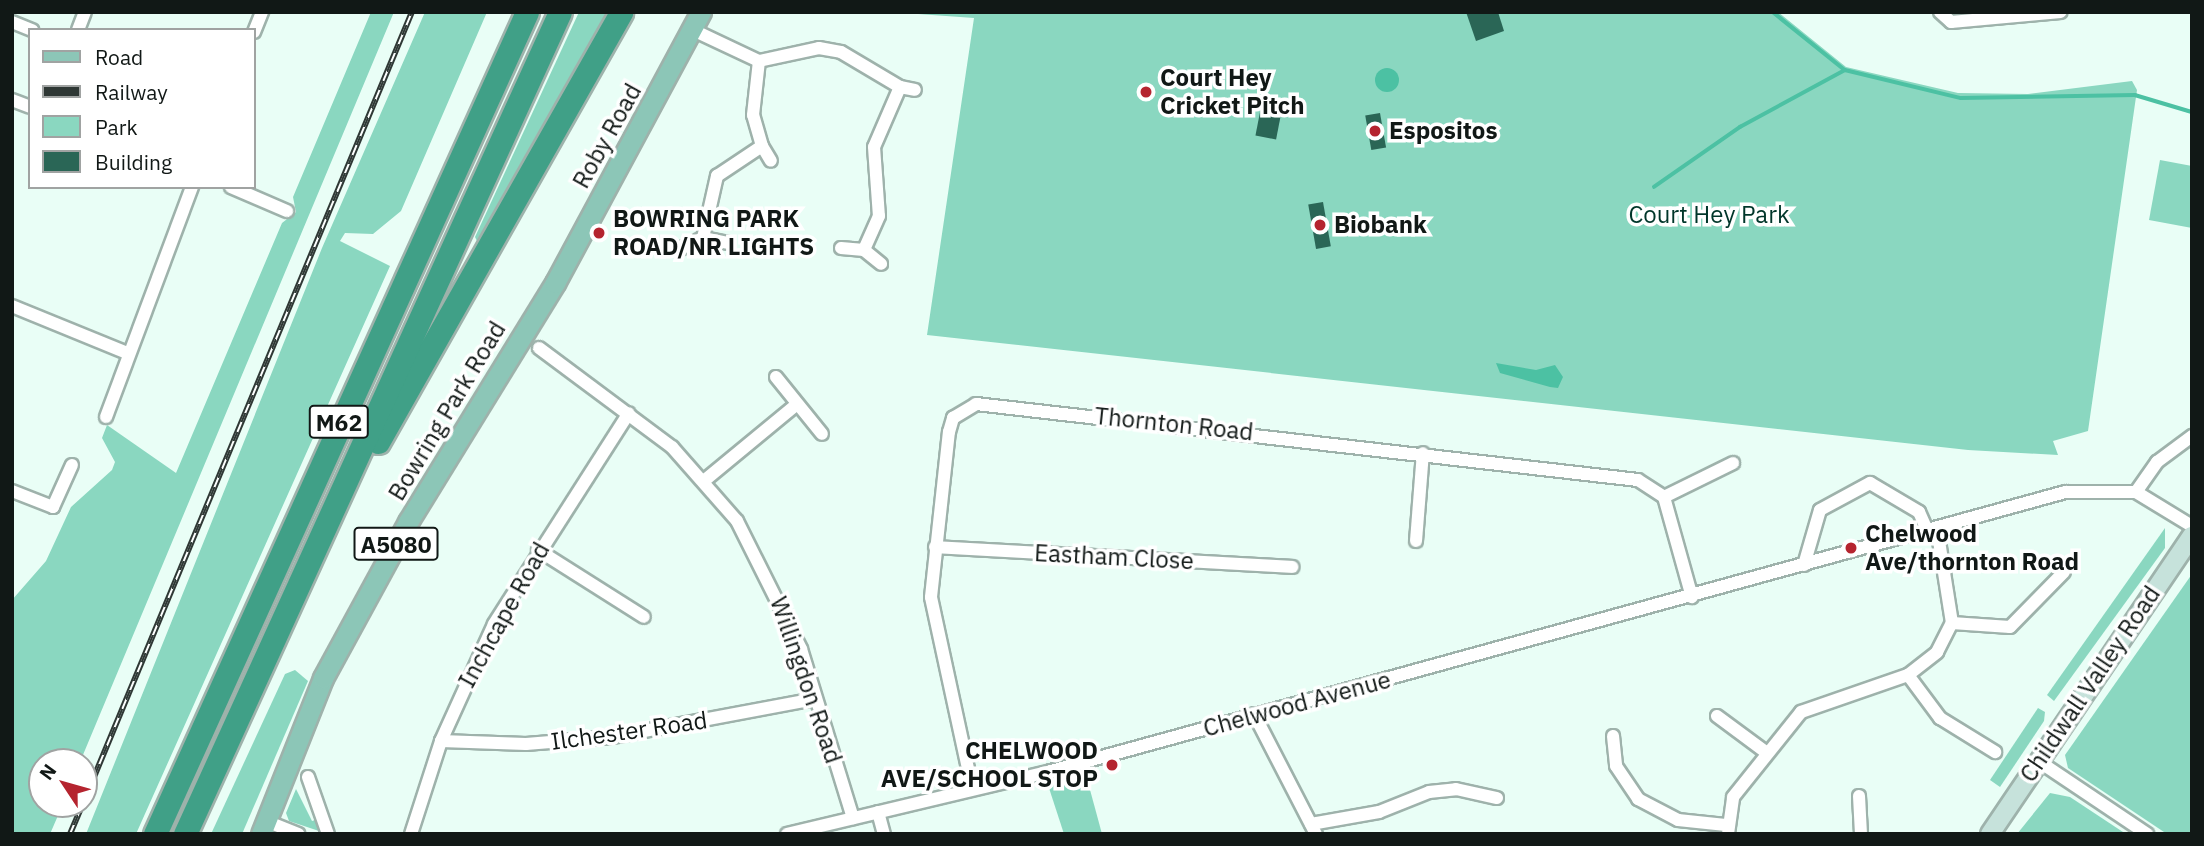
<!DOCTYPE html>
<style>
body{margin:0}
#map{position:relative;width:2204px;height:846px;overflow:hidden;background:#e9fef6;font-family:"IBM Plex Sans",sans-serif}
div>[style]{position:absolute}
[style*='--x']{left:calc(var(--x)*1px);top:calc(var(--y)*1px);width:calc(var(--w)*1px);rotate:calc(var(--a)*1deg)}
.green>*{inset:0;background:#8ad7c0}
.water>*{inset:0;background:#4cc1a3}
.round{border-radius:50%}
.stream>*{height:3.5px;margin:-1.75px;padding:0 1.75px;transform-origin:1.75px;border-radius:1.75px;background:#4cc1a3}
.building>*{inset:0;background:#2a6656;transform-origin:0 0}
.roads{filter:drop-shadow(2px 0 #9eb2ab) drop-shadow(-2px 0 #9eb2ab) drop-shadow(0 2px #9eb2ab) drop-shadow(0 -2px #9eb2ab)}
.street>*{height:12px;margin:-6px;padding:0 6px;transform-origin:6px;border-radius:6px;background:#fff}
.secondary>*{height:18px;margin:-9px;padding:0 9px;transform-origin:9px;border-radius:9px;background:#c6e2db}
.primary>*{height:19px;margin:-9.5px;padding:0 9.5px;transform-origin:9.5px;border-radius:9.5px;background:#8cc6b7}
.highway>*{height:23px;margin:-11.5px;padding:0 11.5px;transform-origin:11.5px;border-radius:11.5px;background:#40a087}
.rail>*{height:6px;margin-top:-3px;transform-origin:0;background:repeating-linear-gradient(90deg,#fff 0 10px,#2f3835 0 20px);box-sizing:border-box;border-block:2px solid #2f3835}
.dots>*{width:19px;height:19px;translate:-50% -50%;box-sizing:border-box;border:4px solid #fff;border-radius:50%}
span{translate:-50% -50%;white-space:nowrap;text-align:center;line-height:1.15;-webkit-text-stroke:7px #fff;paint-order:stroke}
.shield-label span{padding:2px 5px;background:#fff;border:2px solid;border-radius:5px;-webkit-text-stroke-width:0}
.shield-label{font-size:23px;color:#111816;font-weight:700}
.poi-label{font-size:24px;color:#111816;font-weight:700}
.left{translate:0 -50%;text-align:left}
.right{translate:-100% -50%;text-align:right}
.street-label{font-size:24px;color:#111816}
.park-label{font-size:24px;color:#00362a}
.frame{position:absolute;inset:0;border:14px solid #111816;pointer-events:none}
.legend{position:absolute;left:28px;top:28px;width:228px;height:161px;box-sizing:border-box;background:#fff;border:2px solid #a0a3a2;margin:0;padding:9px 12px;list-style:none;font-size:21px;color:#111816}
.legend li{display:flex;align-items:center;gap:14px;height:35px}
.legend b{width:35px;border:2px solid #a0a3a2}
.north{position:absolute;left:28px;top:748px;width:70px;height:70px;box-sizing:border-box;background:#fff;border:2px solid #a0a3a2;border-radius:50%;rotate:306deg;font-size:19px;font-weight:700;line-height:28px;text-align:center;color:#111816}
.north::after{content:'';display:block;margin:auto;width:24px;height:32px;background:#b5242f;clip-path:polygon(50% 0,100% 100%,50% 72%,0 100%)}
</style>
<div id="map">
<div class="green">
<div style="clip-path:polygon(371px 12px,394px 12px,80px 762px,42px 762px,42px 804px,63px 804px,50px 834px,12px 834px,12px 600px,46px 561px,71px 507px,112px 470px,115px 462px,102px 438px,107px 425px,176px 473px,282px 223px,296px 212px,293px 197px)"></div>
<div style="clip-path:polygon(425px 12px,487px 12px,401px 211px,373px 234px,345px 233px,340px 241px,390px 266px,136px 834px,86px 834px,322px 248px)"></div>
<div style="clip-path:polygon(579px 12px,609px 12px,477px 241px,475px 237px)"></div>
<div style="clip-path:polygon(890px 12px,1778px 12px,1846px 67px,1958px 93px,2028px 94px,2132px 81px,2137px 90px,2088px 431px,2053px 441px,2058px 455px,1968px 450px,927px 335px,974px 18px)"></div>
<div style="clip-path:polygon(2160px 160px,2192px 166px,2192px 228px,2149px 220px)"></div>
<div style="clip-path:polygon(2165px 528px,2165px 548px,2054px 701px,2047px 695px)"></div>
<div style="clip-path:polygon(2192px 574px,2192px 834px,2167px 834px,2068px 768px,2065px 755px)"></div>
<div style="clip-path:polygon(295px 670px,308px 681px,242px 834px,211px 834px,285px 674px)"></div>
<div style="clip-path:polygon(2038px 708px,2045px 712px,2044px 721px,2000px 787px,1990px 780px)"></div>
<div style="clip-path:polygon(1086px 775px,1102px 834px,1064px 834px,1048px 785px)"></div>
<div style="clip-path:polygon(296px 789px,312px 821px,318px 819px,322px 832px,289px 821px,286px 813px)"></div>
<div style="clip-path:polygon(2050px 793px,2070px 797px,2126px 834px,2017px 834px)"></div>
</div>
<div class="water">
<div class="round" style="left:1375px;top:68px;width:24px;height:24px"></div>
<div style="clip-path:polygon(1496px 363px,1536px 370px,1555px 365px,1563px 377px,1558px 388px,1550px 387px,1500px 373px)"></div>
</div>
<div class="stream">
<div style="--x:1773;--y:12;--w:92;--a:38.9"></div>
<div style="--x:1845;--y:70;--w:119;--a:13.6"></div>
<div style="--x:1961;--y:98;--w:174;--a:-1"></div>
<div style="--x:2135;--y:95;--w:59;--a:16.6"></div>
<div style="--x:1654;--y:187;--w:105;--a:-34.9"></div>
<div style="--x:1740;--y:127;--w:119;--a:-28.5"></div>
</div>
<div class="building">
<div style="clip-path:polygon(1466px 12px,1498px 12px,1504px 31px,1476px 41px)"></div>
<div style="left:1261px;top:107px;width:21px;height:29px;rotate:11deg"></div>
<div style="left:1380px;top:113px;width:35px;height:15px;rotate:80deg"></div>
<div style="left:1323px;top:202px;width:45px;height:15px;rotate:80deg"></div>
</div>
<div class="roads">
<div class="street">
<div style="--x:1940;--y:12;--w:15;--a:42"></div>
<div style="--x:1951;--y:22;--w:110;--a:-5.2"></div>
<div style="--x:12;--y:22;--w:22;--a:22"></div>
<div style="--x:78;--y:30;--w:19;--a:-69"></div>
<div style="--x:693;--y:30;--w:73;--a:25.2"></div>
<div style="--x:759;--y:61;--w:61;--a:-12.2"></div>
<div style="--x:819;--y:48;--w:22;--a:10"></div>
<div style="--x:841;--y:52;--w:69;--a:30.7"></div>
<div style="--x:900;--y:87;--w:65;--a:113.4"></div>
<div style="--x:874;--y:147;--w:69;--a:85.9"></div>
<div style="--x:879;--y:216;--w:37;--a:114"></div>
<div style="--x:254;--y:32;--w:22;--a:-68"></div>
<div style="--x:900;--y:87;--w:15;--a:11"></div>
<div style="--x:12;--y:100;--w:19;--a:21"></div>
<div style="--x:762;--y:146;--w:17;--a:59"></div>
<div style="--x:231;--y:187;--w:61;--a:23.2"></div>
<div style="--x:703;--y:238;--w:64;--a:-77.3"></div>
<div style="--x:717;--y:176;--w:54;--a:-33.7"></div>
<div style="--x:762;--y:146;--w:32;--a:-106"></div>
<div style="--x:753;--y:115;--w:54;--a:-83.7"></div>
<div style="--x:703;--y:238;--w:25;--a:11"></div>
<div style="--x:841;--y:248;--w:23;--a:5"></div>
<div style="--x:680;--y:249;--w:25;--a:-26"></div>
<div style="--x:864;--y:250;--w:22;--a:39"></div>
<div style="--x:12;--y:306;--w:124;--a:22.2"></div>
<div style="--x:539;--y:348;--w:166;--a:36.7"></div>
<div style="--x:672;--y:447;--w:98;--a:48.7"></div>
<div style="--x:737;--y:521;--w:143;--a:63.4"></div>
<div style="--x:801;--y:649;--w:177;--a:72.9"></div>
<div style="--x:776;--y:377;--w:73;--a:51.1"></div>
<div style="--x:106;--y:417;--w:246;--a:-69.5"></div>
<div style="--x:705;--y:480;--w:118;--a:-39.5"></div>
<div style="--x:12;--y:491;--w:44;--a:21.3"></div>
<div style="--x:53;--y:507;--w:46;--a:-65.7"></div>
<div style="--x:2136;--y:492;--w:37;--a:-55"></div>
<div style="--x:2157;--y:462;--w:44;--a:-36.6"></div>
<div style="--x:1664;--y:497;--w:77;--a:-26.2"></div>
<div style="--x:1416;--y:541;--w:88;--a:-85.5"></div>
<div style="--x:935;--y:547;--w:358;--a:3.2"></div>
<div style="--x:538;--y:550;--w:125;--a:32.3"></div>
<div style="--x:1804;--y:565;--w:57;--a:-73.8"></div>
<div style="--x:1820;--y:510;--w:57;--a:-28.4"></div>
<div style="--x:1870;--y:483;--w:57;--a:30.6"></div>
<div style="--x:1919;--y:512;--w:22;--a:66"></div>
<div style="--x:1952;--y:623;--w:58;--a:3.9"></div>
<div style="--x:2010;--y:627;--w:77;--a:-45.5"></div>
<div style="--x:1908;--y:675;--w:54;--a:53.3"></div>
<div style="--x:1940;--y:718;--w:65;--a:31.7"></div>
<div style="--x:1254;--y:714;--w:135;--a:62.7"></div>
<div style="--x:1717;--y:716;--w:62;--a:36.5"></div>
<div style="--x:1613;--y:736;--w:30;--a:84"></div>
<div style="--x:1616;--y:766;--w:40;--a:56"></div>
<div style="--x:1638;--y:799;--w:45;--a:27.7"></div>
<div style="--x:1678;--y:820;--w:48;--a:5.9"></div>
<div style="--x:441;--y:741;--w:85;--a:2"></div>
<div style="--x:526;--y:744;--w:86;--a:-4.7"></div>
<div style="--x:612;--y:737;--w:207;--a:-10.6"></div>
<div style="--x:2037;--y:760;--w:133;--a:33.9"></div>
<div style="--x:308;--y:777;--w:60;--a:70.7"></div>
<div style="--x:972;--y:787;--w:194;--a:-102.2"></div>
<div style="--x:931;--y:597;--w:166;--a:-83.8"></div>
<div style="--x:949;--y:432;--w:15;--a:-74"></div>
<div style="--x:953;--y:418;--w:27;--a:-31"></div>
<div style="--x:976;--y:404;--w:666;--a:6.55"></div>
<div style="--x:1638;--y:480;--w:31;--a:33"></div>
<div style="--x:1664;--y:497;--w:104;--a:74.4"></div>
<div style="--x:1859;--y:796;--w:38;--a:87"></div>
<div style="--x:878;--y:812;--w:23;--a:75"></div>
<div style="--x:266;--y:821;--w:35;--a:22"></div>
<div style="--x:1311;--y:824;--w:69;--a:-10"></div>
<div style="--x:1379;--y:812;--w:54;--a:-21.8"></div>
<div style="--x:1429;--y:792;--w:27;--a:-6"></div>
<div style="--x:1456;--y:789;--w:42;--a:12.4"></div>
<div style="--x:411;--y:834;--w:98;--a:-72.1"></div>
<div style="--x:441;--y:741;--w:128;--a:-65.6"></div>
<div style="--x:494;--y:624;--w:250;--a:-57.4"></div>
<div style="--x:787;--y:834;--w:271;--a:-13.4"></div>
<div style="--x:1051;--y:771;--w:1052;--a:-15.38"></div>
<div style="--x:2065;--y:492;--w:71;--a:0"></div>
<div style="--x:2136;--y:492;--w:66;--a:31.3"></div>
<div style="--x:1728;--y:834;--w:37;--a:-82"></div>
<div style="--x:1733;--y:797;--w:109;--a:-51.3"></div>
<div style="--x:1801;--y:712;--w:113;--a:-19.1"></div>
<div style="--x:1908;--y:675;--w:37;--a:-38"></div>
<div style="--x:1937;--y:652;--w:33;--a:-63"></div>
<div style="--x:1952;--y:623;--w:96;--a:-99"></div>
</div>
<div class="secondary">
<div style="--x:1990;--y:834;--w:360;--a:-55.9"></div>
</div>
<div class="primary">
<div style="--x:261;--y:834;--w:168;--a:-68.3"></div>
<div style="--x:323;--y:678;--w:178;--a:-61.4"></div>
<div style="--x:408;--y:522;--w:281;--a:-58.4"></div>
<div style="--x:555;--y:283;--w:308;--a:-61.7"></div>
</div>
<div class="highway">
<div style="--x:378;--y:442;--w:494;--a:-60.5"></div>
<div style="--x:155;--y:834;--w:902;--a:-65.65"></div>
<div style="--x:185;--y:834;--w:903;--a:-65.48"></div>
</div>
</div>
<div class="rail">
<div style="--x:84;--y:801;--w:854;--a:-67.43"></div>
<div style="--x:70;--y:834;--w:33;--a:-67"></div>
</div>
<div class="dots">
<div style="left:1146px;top:92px;background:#b5242f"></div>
<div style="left:1375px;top:131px;background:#b5242f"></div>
<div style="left:1320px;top:225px;background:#b5242f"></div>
<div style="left:599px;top:233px;background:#b5242f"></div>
<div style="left:1851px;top:548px;background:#b5242f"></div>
<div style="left:1112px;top:765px;background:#b5242f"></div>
</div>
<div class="shield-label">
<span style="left:339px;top:422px">M62</span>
<span style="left:396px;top:544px">A5080</span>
</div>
<div class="poi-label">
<span class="left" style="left:1160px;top:92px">Court Hey<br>Cricket Pitch</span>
<span class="left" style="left:1389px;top:131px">Espositos</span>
<span class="left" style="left:613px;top:233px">BOWRING PARK<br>ROAD/NR LIGHTS</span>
<span class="left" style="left:1334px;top:225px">Biobank</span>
<span class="left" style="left:1865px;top:548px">Chelwood<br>Ave/thornton Road</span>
<span class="right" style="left:1098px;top:765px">CHELWOOD<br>AVE/SCHOOL STOP</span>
</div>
<div class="street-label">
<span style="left:607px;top:136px;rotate:-61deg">Roby Road</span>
<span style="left:447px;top:411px;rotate:-59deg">Bowring Park Road</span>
<span style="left:1174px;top:424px;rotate:6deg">Thornton Road</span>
<span style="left:1114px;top:557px;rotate:3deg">Eastham Close</span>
<span style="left:504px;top:615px;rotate:-61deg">Inchcape Road</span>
<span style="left:806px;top:680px;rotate:71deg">Willingdon Road</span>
<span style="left:2090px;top:684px;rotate:-56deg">Childwall Valley Road</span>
<span style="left:1297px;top:704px;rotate:-15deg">Chelwood Avenue</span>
<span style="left:629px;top:731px;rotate:-8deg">Ilchester Road</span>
</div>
<div class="park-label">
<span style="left:1709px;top:215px">Court Hey Park</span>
</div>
<div class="frame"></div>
<ul class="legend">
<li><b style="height:9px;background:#8cc6b7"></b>Road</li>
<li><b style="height:9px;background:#2f3835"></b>Railway</li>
<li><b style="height:19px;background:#8ad7c0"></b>Park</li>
<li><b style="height:19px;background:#2a6656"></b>Building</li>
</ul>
<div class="north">N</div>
</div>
